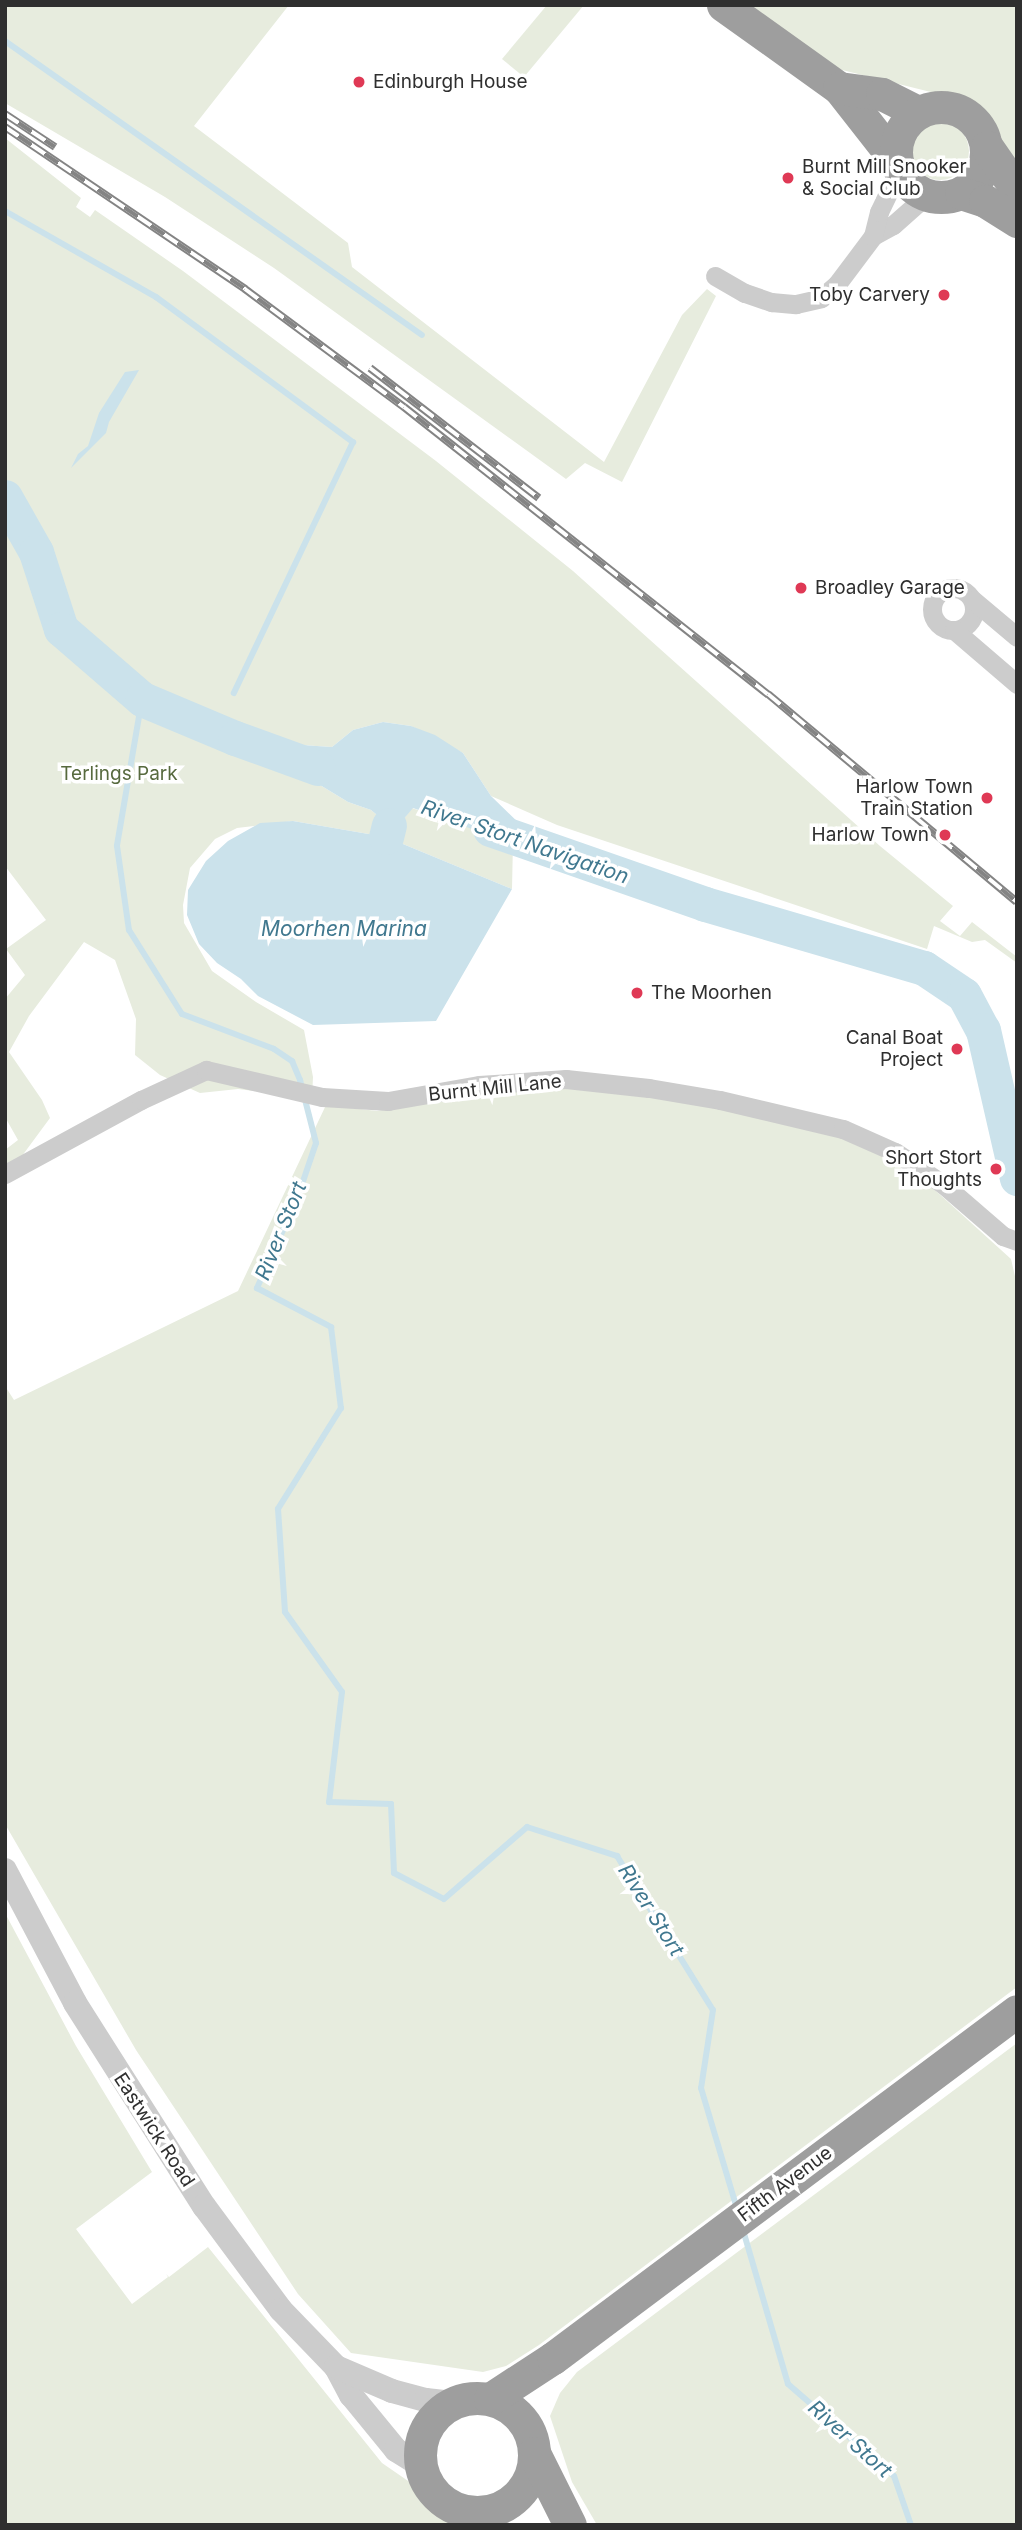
<!DOCTYPE html>
<style>
body{margin:0}
#map{position:relative;width:1022px;height:2530px;overflow:hidden;background:#fff;font-family:Inter,sans-serif}
div>[style]{position:absolute}
[style*='--x']{left:calc(var(--x)*1px);top:calc(var(--y)*1px);width:calc(var(--w)*1px);rotate:calc(var(--a)*1deg)}
.green>*{inset:0;background:#e7ecde}
.round{border-radius:50%}
.water>*{inset:0;background:#cbe2eb}
.stream>*{height:6px;margin:-3px;padding:0 3px;transform-origin:3px;border-radius:3px;background:#cbe2eb}
.river>*{height:35px;margin:-17.5px;padding:0 17.5px;transform-origin:17.5px;border-radius:17.5px;background:#cbe2eb}
.minor>*{height:19px;margin:-9.5px;padding:0 9.5px;transform-origin:9.5px;border-radius:9.5px;background:#ccc}
.minor>.ring{margin:-9.5px;padding:0;box-sizing:content-box;background:none;border:19px solid #ccc;border-radius:50%}
.tertiary>*{height:24px;margin:-12px;padding:0 12px;transform-origin:12px;border-radius:12px;background:#ccc}
.trunk>*{height:33px;margin:-16.5px;padding:0 16.5px;transform-origin:16.5px;border-radius:16.5px;background:#9e9e9e}
.trunk>.ring{margin:-16.5px;padding:0;box-sizing:content-box;background:none;border:33px solid #9e9e9e;border-radius:50%}
.rail>*{height:8px;margin-top:-4px;transform-origin:0;background:repeating-linear-gradient(90deg,#fff 0 16px,#848484 0 32px);box-sizing:border-box;border-block:2px solid #848484}
.dots>*{width:19px;height:19px;translate:-50% -50%;box-sizing:border-box;border:4px solid #fff;border-radius:50%}
span{translate:-50% -50%;white-space:nowrap;text-align:center;line-height:1.15;-webkit-text-stroke:7px #fff;paint-order:stroke}
.poi-label{font-size:19px;color:#2f2f2f}
.left{translate:0 -50%;text-align:left}
.right{translate:-100% -50%;text-align:right}
.park-label{font-size:19px;color:#576a3e}
.street-label{font-size:19px;color:#2f2f2f}
.water-label{font-size:21px;color:#40788f;font-style:italic}
.frame{position:absolute;inset:0;border:7px solid #2f2f2f;pointer-events:none}
</style>
<div id="map">
<div class="green">
<div style="clip-path:polygon(5px 5px,289px 5px,194px 126px,348px 243px,352px 267px,604px 462px,682px 315px,707px 289px,716px 296px,622px 482px,585px 463px,566px 479px,274px 268px,165px 197px,5px 103px)"></div>
<div style="clip-path:polygon(547px 5px,584px 5px,524px 77px,502px 59px)"></div>
<div style="clip-path:polygon(747px 5px,1017px 5px,1017px 185px,971px 102px,810px 62px)"></div>
<div class="round" style="left:911px;top:122px;width:58px;height:58px"></div>
<div style="clip-path:polygon(5px 138px,81px 198px,76px 207px,90px 217px,95px 210px,183px 271px,436px 461px,573px 571px,880px 846px,953px 906px,940px 921px,960px 936px,972px 922px,1017px 957px,1017px 963px,985px 940px,972px 942px,934px 926px,927px 949px,557px 825px,491px 796px,463px 753px,411px 726px,383px 722px,353px 730px,332px 747px,286px 744px,276px 753px,292px 768px,348px 802px,371px 810px,388px 824px,402px 821px,412px 808px,513px 842px,512px 889px,386px 837px,293px 821px,237px 828px,215px 839px,190px 868px,183px 905px,184px 923px,212px 971px,256px 1002px,304px 1030px,313px 1077px,312px 1098px,238px 1089px,200px 1093px,160px 1075px,135px 1055px,136px 1019px,115px 960px,84px 942px,29px 1016px,9px 1052px,42px 1100px,50px 1118px,5px 1179px,5px 1150px,18px 1140px,5px 1117px,5px 999px,25px 975px,6px 949px,46px 920px,5px 866px)"></div>
<div style="clip-path:polygon(519px 1084px,611px 1089px,808px 1125px,870px 1148px,936px 1191px,1011px 1259px,1017px 1285px,1017px 1987px,539px 2345px,506px 2366px,483px 2372px,351px 2353px,298px 2294px,136px 2050px,5px 1824px,5px 1386px,14px 1400px,238px 1291px,326px 1105px,377px 1111px)"></div>
<div style="clip-path:polygon(5px 1913px,76px 2046px,152px 2172px,76px 2229px,132px 2304px,168px 2277px,166px 2274px,169px 2277px,208px 2247px,382px 2463px,459px 2516px,479px 2525px,5px 2525px)"></div>
<div style="clip-path:polygon(1017px 2043px,1017px 2525px,597px 2525px,572px 2482px,550px 2416px,560px 2393px,577px 2372px)"></div>
</div>
<div class="water">
<div style="clip-path:polygon(139px 370px,109px 422px,106px 433px,71px 468px,78px 454px,88px 446px,99px 413px,125px 372px)"></div>
<div style="clip-path:polygon(383px 722px,411px 726px,435px 735px,463px 753px,491px 796px,528px 832px,535px 846px,503px 840px,413px 808px,402px 821px,389px 825px,371px 810px,348px 802px,292px 768px,275px 752px,286px 744px,332px 747px,353px 730px)"></div>
<div style="clip-path:polygon(293px 821px,386px 837px,512px 889px,436px 1021px,313px 1025px,258px 996px,241px 979px,217px 963px,199px 944px,187px 915px,188px 890px,206px 861px,228px 841px,260px 823px)"></div>
<div style="clip-path:polygon(1009px 1132px,1017px 1163px,1017px 1195px,1002px 1134px)"></div>
</div>
<div class="stream">
<div style="--x:5;--y:41;--w:510;--a:35.19"></div>
<div style="--x:5;--y:211;--w:174;--a:29.7"></div>
<div style="--x:156;--y:297;--w:245;--a:36.4"></div>
<div style="--x:353;--y:442;--w:278;--a:115.4"></div>
<div style="--x:142;--y:699;--w:149;--a:99.7"></div>
<div style="--x:117;--y:846;--w:85;--a:81.9"></div>
<div style="--x:129;--y:930;--w:99;--a:57.8"></div>
<div style="--x:182;--y:1014;--w:98;--a:20.8"></div>
<div style="--x:274;--y:1049;--w:22;--a:34"></div>
<div style="--x:292;--y:1061;--w:21;--a:67"></div>
<div style="--x:300;--y:1080;--w:65;--a:75.7"></div>
<div style="--x:316;--y:1143;--w:59;--a:108.7"></div>
<div style="--x:297;--y:1199;--w:98;--a:114.2"></div>
<div style="--x:257;--y:1288;--w:84;--a:27.8"></div>
<div style="--x:331;--y:1327;--w:82;--a:83"></div>
<div style="--x:341;--y:1408;--w:119;--a:122"></div>
<div style="--x:278;--y:1509;--w:103;--a:86.1"></div>
<div style="--x:285;--y:1612;--w:98;--a:54.5"></div>
<div style="--x:342;--y:1692;--w:111;--a:96.7"></div>
<div style="--x:329;--y:1802;--w:62;--a:1.8"></div>
<div style="--x:391;--y:1804;--w:69;--a:87.5"></div>
<div style="--x:394;--y:1873;--w:56;--a:27.5"></div>
<div style="--x:444;--y:1899;--w:110;--a:-40.9"></div>
<div style="--x:527;--y:1827;--w:95;--a:17.9"></div>
<div style="--x:617;--y:1856;--w:181;--a:58.1"></div>
<div style="--x:713;--y:2010;--w:79;--a:98.7"></div>
<div style="--x:701;--y:2088;--w:126;--a:73.4"></div>
<div style="--x:743;--y:2230;--w:160;--a:73.7"></div>
<div style="--x:788;--y:2384;--w:140;--a:41"></div>
<div style="--x:894;--y:2476;--w:52;--a:70.9"></div>
</div>
<div class="river">
<div style="--x:5;--y:497;--w:63;--a:60.6"></div>
<div style="--x:36;--y:552;--w:81;--a:72"></div>
<div style="--x:61;--y:629;--w:107;--a:40.8"></div>
<div style="--x:142;--y:699;--w:101;--a:22.8"></div>
<div style="--x:235;--y:738;--w:88;--a:19.9"></div>
<div style="--x:490;--y:829;--w:228;--a:19.2"></div>
<div style="--x:705;--y:904;--w:228;--a:16.3"></div>
<div style="--x:924;--y:968;--w:48;--a:34"></div>
<div style="--x:964;--y:995;--w:40;--a:62"></div>
<div style="--x:983;--y:1030;--w:152;--a:77.1"></div>
<div style="--x:386;--y:837;--w:12;--a:-76"></div>
</div>
<div class="minor">
<div style="--x:873;--y:236;--w:23;--a:-29"></div>
<div style="--x:893;--y:225;--w:45;--a:-41.4"></div>
<div style="--x:715;--y:276;--w:34;--a:30"></div>
<div style="--x:745;--y:293;--w:28;--a:19"></div>
<div style="--x:771;--y:302;--w:25;--a:5"></div>
<div style="--x:796;--y:304;--w:26;--a:-13"></div>
<div style="--x:821;--y:298;--w:21;--a:-41"></div>
<div style="--x:837;--y:284;--w:60;--a:-53.1"></div>
<div style="--x:873;--y:236;--w:25;--a:-76"></div>
<div style="--x:879;--y:212;--w:47;--a:-64.5"></div>
<div class="ring" style="left:932px;top:588px;width:23px;height:23px"></div>
<div style="--x:973;--y:600;--w:57;--a:40.1"></div>
<div style="--x:954;--y:630;--w:83;--a:40.6"></div>
<div style="--x:5;--y:1174;--w:155;--a:-28.6"></div>
<div style="--x:141;--y:1100;--w:72;--a:-24.8"></div>
<div style="--x:206;--y:1070;--w:119;--a:13.1"></div>
<div style="--x:322;--y:1097;--w:66;--a:3.5"></div>
<div style="--x:388;--y:1101;--w:92;--a:-10"></div>
<div style="--x:479;--y:1085;--w:87;--a:-3.9"></div>
<div style="--x:566;--y:1079;--w:83;--a:6.2"></div>
<div style="--x:649;--y:1088;--w:72;--a:9.6"></div>
<div style="--x:720;--y:1100;--w:126;--a:13.3"></div>
<div style="--x:843;--y:1129;--w:57;--a:23.9"></div>
<div style="--x:895;--y:1152;--w:59;--a:34"></div>
<div style="--x:944;--y:1185;--w:78;--a:40.8"></div>
<div style="--x:1003;--y:1236;--w:15;--a:20"></div>
</div>
<div class="tertiary">
<div style="--x:5;--y:1870;--w:150;--a:62.2"></div>
<div style="--x:75;--y:2003;--w:241;--a:57.6"></div>
<div style="--x:204;--y:2206;--w:129;--a:53.5"></div>
<div style="--x:281;--y:2310;--w:79;--a:46"></div>
<div style="--x:336;--y:2367;--w:32;--a:62"></div>
<div style="--x:351;--y:2395;--w:71;--a:50.7"></div>
<div style="--x:396;--y:2450;--w:28;--a:32"></div>
<div style="--x:336;--y:2367;--w:61;--a:23.2"></div>
<div style="--x:392;--y:2391;--w:35;--a:15"></div>
<div style="--x:426;--y:2400;--w:27;--a:6"></div>
</div>
<div class="trunk">
<div style="--x:723;--y:5;--w:143;--a:35.6"></div>
<div style="--x:839;--y:88;--w:94;--a:51.9"></div>
<div style="--x:839;--y:88;--w:43;--a:7.9"></div>
<div style="--x:882;--y:94;--w:40;--a:26.6"></div>
<div class="ring" style="left:896px;top:107px;width:57px;height:57px"></div>
<div style="--x:987;--y:147;--w:52;--a:55.1"></div>
<div style="--x:961;--y:193;--w:25;--a:18"></div>
<div style="--x:985;--y:201;--w:38;--a:32"></div>
<div class="ring" style="left:420px;top:2398px;width:81px;height:81px"></div>
<div style="--x:490;--y:2399;--w:75;--a:-33.1"></div>
<div style="--x:553;--y:2358;--w:579;--a:-36.79"></div>
<div style="--x:534;--y:2453;--w:80;--a:63.4"></div>
</div>
<div class="rail">
<div style="--x:5;--y:114;--w:60;--a:33.4"></div>
<div style="--x:5;--y:127;--w:290;--a:34"></div>
<div style="--x:245;--y:289;--w:198;--a:36.6"></div>
<div style="--x:404;--y:407;--w:464;--a:38.3"></div>
<div style="--x:768;--y:694;--w:324;--a:39.9"></div>
<div style="--x:370;--y:368;--w:213;--a:37.6"></div>
</div>
<div class="dots">
<div style="left:359px;top:82px;background:#df3955"></div>
<div style="left:788px;top:178px;background:#df3955"></div>
<div style="left:944px;top:295px;background:#df3955"></div>
<div style="left:801px;top:588px;background:#df3955"></div>
<div style="left:987px;top:798px;background:#df3955"></div>
<div style="left:945px;top:835px;background:#df3955"></div>
<div style="left:637px;top:993px;background:#df3955"></div>
<div style="left:957px;top:1049px;background:#df3955"></div>
<div style="left:996px;top:1169px;background:#df3955"></div>
</div>
<div class="poi-label">
<span class="left" style="left:373px;top:82px">Edinburgh House</span>
<span class="left" style="left:802px;top:178px">Burnt Mill Snooker<br>&amp; Social Club</span>
<span class="right" style="left:930px;top:295px">Toby Carvery</span>
<span class="left" style="left:815px;top:588px">Broadley Garage</span>
<span class="right" style="left:973px;top:798px">Harlow Town<br>Train Station</span>
<span class="right" style="left:929px;top:835px">Harlow Town</span>
<span class="left" style="left:651px;top:993px">The Moorhen</span>
<span class="right" style="left:943px;top:1049px">Canal Boat<br>Project</span>
<span class="right" style="left:982px;top:1169px">Short Stort<br>Thoughts</span>
</div>
<div class="park-label">
<span style="left:119px;top:774px">Terlings Park</span>
</div>
<div class="street-label">
<span style="left:495px;top:1088px;rotate:-6deg">Burnt Mill Lane</span>
<span style="left:154px;top:2130px;rotate:57deg">Eastwick Road</span>
<span style="left:785px;top:2184px;rotate:-37deg">Fifth Avenue</span>
</div>
<div class="water-label">
<span style="left:525px;top:842px;rotate:19deg">River Stort Navigation</span>
<span style="left:344px;top:929px">Moorhen Marina</span>
<span style="left:281px;top:1231px;rotate:-68deg">River Stort</span>
<span style="left:651px;top:1910px;rotate:58deg">River Stort</span>
<span style="left:850px;top:2439px;rotate:42deg">River Stort</span>
</div>
<div class="frame"></div>
</div>
